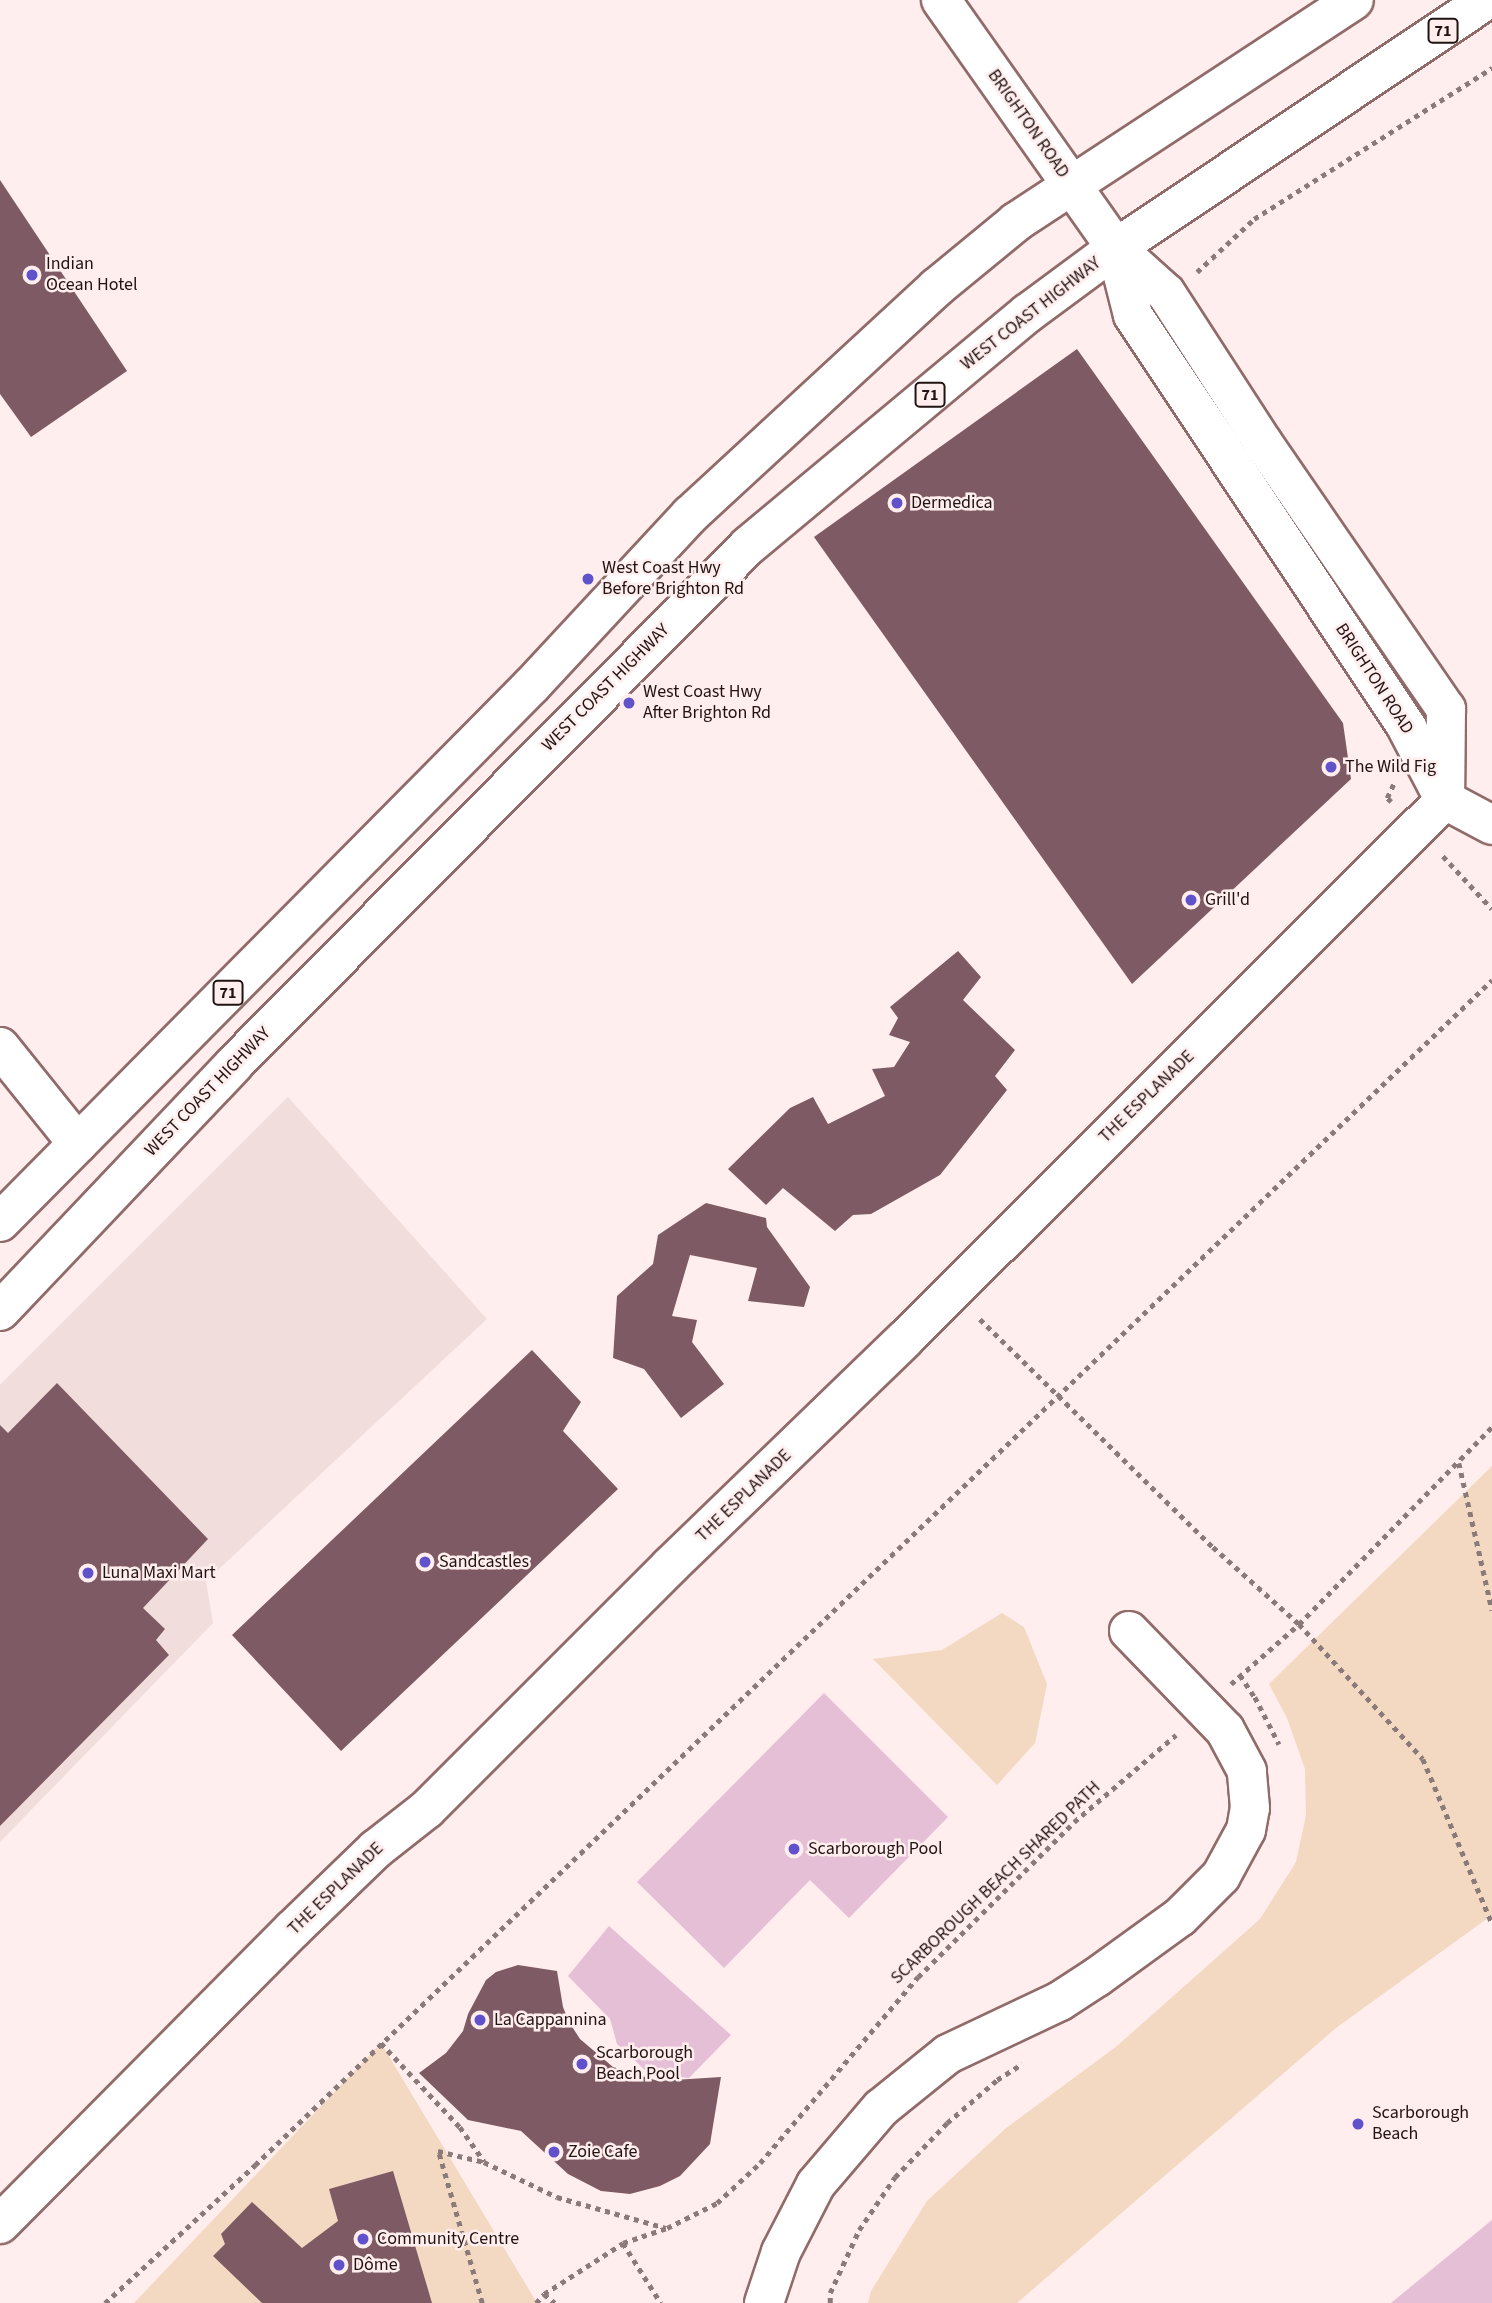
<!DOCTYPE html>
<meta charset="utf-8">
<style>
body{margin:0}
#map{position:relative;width:1492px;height:2303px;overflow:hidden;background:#ffeeed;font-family:"Source Sans 3",sans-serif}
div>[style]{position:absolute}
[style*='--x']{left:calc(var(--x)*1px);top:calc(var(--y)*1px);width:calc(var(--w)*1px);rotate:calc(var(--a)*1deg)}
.built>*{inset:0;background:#f1dddc}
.green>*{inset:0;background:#f3d8c2}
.water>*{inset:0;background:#e5bfd6}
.building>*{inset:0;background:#7e5b64}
.path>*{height:4.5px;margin-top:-2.25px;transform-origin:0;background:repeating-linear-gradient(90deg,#8a7a79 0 5px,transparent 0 10px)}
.roads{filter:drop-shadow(2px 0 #906b6a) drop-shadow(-2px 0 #906b6a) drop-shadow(0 2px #906b6a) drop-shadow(0 -2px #906b6a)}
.minor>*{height:38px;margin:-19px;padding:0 19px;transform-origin:19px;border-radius:19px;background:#fff}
.highway>*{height:38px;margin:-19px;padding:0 19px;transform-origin:19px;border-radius:19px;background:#fff}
.dots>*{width:19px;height:19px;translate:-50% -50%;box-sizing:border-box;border:4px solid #ffeeed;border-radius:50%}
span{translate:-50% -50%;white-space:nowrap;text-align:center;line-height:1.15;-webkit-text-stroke:5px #ffeeed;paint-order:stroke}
.shield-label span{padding:2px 5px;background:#ffeeed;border:2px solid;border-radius:5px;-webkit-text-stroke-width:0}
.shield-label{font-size:16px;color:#211312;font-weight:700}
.street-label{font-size:18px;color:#211312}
.poi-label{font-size:18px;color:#211312}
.left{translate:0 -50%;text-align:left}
</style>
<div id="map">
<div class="built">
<div style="clip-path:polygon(288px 1097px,487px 1319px,206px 1581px,213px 1623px,0 1842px,0 1385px)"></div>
</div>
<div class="green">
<div style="clip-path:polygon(1492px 1466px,1492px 1915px,1336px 2028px,1017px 2303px,868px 2303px,871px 2291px,927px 2201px,1005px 2129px,1117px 2046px,1260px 1919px,1296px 1862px,1306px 1815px,1305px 1769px,1287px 1718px,1269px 1684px)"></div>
<div style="clip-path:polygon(1002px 1613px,1024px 1627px,1047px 1684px,1035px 1743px,997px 1785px,873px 1659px,942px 1650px)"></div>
<div style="clip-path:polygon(381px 2043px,537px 2303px,134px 2303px)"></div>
</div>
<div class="water">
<div style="clip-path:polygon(824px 1693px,948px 1817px,849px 1918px,810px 1880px,724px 1968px,637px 1882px)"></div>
<div style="clip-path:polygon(609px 1926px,731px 2035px,689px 2078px,648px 2073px,617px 2044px,610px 2019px,568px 1976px)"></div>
<div style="clip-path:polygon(1492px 2220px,1492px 2303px,1391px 2303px)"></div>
</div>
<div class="building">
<div style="clip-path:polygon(0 180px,127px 371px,31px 437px,0 394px)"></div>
<div style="clip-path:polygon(1077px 349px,1343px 723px,1351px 779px,1132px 984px,814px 537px)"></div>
<div style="clip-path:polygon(958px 951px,981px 977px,963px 1000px,1015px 1050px,995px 1076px,1007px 1090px,940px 1175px,871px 1214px,853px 1215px,835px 1231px,783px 1188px,766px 1205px,728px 1169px,790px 1108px,813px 1097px,828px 1124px,885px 1096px,872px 1069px,894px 1067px,910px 1042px,889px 1035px,898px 1018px,890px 1007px)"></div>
<div style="clip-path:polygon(706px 1203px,766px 1218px,767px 1227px,810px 1287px,804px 1307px,748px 1301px,757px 1268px,690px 1255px,672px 1316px,697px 1320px,692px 1342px,724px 1384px,681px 1418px,644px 1369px,613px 1358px,617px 1296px,653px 1264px,658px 1235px)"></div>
<div style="clip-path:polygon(532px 1350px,581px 1402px,563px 1431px,618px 1489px,341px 1751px,232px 1635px)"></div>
<div style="clip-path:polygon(57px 1383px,208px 1539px,143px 1608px,165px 1629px,156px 1640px,169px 1655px,0 1826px,0 1425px,8px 1433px)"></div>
<div style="clip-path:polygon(518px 1965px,557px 1971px,563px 2007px,569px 2022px,580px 2039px,613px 2067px,658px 2081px,721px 2077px,710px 2144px,680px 2176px,660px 2186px,630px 2194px,601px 2191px,568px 2174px,521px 2131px,468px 2120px,419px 2073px,446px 2053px,463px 2031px,468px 2014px,486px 1980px,496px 1972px)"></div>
<div style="clip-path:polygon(393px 2171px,432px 2303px,262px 2303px,213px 2256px,225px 2244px,221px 2234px,252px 2202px,302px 2248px,338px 2221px,329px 2189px)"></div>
</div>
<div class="path">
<div style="--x:1197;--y:272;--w:78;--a:-42.9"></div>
<div style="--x:1254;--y:219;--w:282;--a:-32.4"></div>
<div style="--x:1391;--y:802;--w:6;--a:-135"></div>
<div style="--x:1387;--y:798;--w:17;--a:-65"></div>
<div style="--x:1443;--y:856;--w:72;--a:47.2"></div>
<div style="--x:980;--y:1319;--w:326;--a:44.4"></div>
<div style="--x:1213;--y:1547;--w:115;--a:41.8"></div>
<div style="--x:1299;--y:1624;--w:183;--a:47.4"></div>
<div style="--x:1423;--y:1759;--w:178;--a:67.2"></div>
<div style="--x:1459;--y:1463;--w:151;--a:77.3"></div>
<div style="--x:1240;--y:1675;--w:27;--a:56"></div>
<div style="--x:1255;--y:1697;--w:53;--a:62.9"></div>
<div style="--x:1231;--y:1684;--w:91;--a:-41.4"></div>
<div style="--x:1299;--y:1624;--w:276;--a:-45.6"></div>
<div style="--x:381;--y:2043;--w:115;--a:46.8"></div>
<div style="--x:460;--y:2127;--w:42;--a:54.8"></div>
<div style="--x:623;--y:2243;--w:71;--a:57.7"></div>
<div style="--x:544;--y:2294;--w:14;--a:39"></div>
<div style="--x:105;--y:2303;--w:204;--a:-42.6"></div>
<div style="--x:255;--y:2165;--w:1713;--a:-43.77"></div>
<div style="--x:482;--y:2303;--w:158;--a:-106.1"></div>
<div style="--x:438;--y:2151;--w:47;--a:13.4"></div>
<div style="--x:484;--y:2162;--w:81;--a:25.6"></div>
<div style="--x:557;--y:2197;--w:113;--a:15.9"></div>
<div style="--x:536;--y:2303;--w:12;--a:-48"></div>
<div style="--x:544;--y:2294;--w:94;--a:-32.8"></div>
<div style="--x:623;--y:2243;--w:46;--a:-18.8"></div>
<div style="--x:667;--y:2228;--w:56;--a:-26.6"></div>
<div style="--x:717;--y:2203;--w:59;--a:-42.9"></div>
<div style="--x:760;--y:2163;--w:244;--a:-49.7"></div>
<div style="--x:918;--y:1977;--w:220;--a:-44.8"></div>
<div style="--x:1074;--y:1822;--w:134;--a:-40.5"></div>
<div style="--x:830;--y:2303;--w:10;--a:-90"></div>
<div style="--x:830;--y:2293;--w:69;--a:-65.3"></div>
<div style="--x:859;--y:2230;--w:64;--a:-55.8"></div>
<div style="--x:895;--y:2177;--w:75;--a:-46.1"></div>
<div style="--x:947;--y:2123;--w:66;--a:-40.7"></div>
<div style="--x:997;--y:2080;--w:30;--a:-33"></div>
</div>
<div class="roads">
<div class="minor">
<div style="--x:941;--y:0;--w:304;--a:54.8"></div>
<div style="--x:1116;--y:248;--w:67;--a:42"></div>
<div style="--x:1166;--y:293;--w:179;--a:57.1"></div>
<div style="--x:1263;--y:443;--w:323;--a:55.5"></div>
<div style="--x:1446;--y:709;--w:91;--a:90.6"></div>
<div style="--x:1116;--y:248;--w:69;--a:75.8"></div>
<div style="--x:1133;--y:315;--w:496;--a:56.4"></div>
<div style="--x:1407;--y:728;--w:76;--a:62.4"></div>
<div style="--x:0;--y:1047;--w:124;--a:51.2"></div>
<div style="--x:0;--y:2224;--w:414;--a:-45.2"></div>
<div style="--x:292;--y:1930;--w:117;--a:-44"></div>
<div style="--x:376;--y:1849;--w:65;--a:-38.1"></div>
<div style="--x:427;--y:1809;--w:344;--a:-45"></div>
<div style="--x:670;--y:1566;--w:325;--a:-44"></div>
<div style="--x:904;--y:1340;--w:764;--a:-44.95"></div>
<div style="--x:1445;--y:800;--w:53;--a:28"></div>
<div style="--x:764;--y:2303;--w:54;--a:-71.6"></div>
<div style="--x:781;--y:2252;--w:76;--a:-62.8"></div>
<div style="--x:816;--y:2184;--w:100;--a:-49.5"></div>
<div style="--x:881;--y:2108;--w:86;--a:-38.9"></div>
<div style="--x:948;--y:2054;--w:124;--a:-25.3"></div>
<div style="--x:1060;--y:2001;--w:44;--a:-33"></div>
<div style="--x:1097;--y:1977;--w:102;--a:-35.9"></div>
<div style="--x:1180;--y:1917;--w:58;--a:-45"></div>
<div style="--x:1221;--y:1876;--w:52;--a:-61.5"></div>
<div style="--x:1246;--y:1830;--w:22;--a:-80"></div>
<div style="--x:1250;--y:1808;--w:37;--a:-95"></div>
<div style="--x:1247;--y:1771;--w:47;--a:-118.2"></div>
<div style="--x:1225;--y:1730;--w:138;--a:-134.1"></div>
</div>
<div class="highway">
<div style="--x:0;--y:1222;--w:756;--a:-45.27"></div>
<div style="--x:532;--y:685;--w:232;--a:-47.1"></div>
<div style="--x:690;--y:515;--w:336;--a:-42.7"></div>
<div style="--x:937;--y:287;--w:102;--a:-39.4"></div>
<div style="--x:1016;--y:222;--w:404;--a:-33.3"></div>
<div style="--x:0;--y:1311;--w:340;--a:-46.5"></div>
<div style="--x:234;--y:1064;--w:730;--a:-45.22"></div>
<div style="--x:748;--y:546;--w:364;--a:-39.8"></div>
<div style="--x:1028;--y:313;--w:109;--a:-36.5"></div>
<div style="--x:1116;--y:248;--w:446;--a:-33.8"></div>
</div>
</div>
<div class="dots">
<div style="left:32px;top:275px;background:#5f52cb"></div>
<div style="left:897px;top:503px;background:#5f52cb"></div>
<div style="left:588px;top:579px;background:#5f52cb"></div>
<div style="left:629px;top:703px;background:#5f52cb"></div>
<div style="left:1331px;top:767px;background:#5f52cb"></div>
<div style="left:1191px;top:900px;background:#5f52cb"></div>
<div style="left:425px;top:1562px;background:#5f52cb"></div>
<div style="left:88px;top:1573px;background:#5f52cb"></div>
<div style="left:794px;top:1849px;background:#5f52cb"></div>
<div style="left:480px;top:2020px;background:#5f52cb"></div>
<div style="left:582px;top:2064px;background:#5f52cb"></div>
<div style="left:1358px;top:2124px;background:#5f52cb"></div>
<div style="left:554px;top:2152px;background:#5f52cb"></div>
<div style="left:363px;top:2239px;background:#5f52cb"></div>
<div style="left:339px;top:2265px;background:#5f52cb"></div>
</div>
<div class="shield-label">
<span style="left:1443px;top:31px">71</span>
<span style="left:930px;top:395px">71</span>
<span style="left:228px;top:993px">71</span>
</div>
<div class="street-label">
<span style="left:1028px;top:124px;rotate:55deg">BRIGHTON ROAD</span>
<span style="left:1031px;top:314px;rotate:-38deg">WEST COAST HIGHWAY</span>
<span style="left:1374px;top:679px;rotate:57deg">BRIGHTON ROAD</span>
<span style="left:606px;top:688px;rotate:-45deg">WEST COAST HIGHWAY</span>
<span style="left:208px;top:1092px;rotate:-46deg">WEST COAST HIGHWAY</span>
<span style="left:1147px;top:1097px;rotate:-44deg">THE ESPLANADE</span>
<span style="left:744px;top:1496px;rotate:-44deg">THE ESPLANADE</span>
<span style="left:996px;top:1883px;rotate:-44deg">SCARBOROUGH BEACH SHARED PATH</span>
<span style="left:336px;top:1889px;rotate:-44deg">THE ESPLANADE</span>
</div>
<div class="poi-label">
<span class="left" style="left:46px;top:275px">Indian<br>Ocean Hotel</span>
<span class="left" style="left:911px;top:503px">Dermedica</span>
<span class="left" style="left:602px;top:579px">West Coast Hwy<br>Before Brighton Rd</span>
<span class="left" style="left:643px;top:703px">West Coast Hwy<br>After Brighton Rd</span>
<span class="left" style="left:1345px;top:767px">The Wild Fig</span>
<span class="left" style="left:1205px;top:900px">Grill'd</span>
<span class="left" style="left:439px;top:1562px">Sandcastles</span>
<span class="left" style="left:102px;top:1573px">Luna Maxi Mart</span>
<span class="left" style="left:808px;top:1849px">Scarborough Pool</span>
<span class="left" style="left:494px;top:2020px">La Cappannina</span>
<span class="left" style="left:596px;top:2064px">Scarborough<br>Beach Pool</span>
<span class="left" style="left:1372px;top:2124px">Scarborough<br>Beach</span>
<span class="left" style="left:568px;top:2152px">Zoie Cafe</span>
<span class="left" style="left:377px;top:2239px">Community Centre</span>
<span class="left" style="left:353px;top:2265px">Dôme</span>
</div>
</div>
